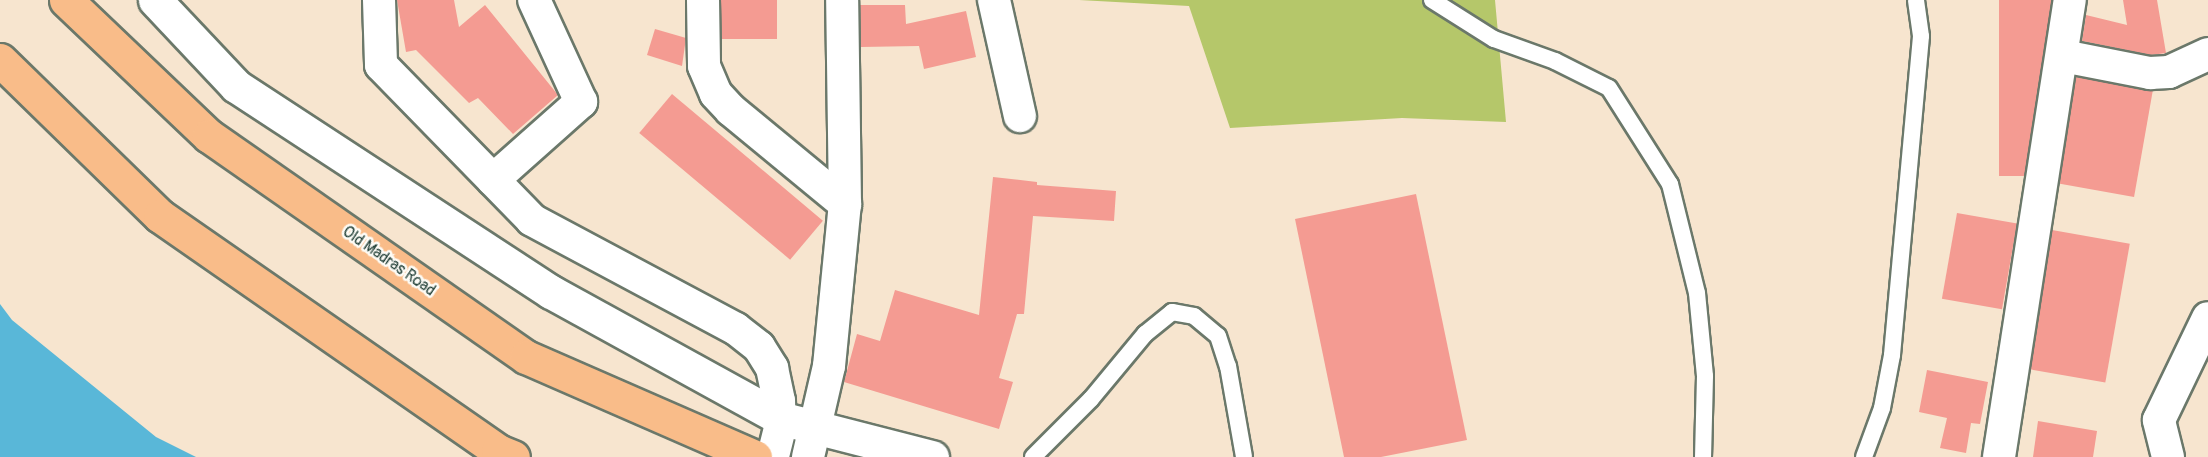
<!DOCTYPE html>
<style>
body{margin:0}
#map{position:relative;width:2208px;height:457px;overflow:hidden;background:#f7e5cf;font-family:Pangolin,sans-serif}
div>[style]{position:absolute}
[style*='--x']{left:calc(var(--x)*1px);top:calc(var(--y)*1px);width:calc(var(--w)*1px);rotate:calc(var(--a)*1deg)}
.green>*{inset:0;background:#b5c76a}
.water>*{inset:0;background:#59b7d8}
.building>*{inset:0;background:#f49b92;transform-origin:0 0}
.roads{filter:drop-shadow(2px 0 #6b786a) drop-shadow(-2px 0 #6b786a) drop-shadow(0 2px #6b786a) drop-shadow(0 -2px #6b786a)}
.service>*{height:16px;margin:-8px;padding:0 8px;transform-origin:8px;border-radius:8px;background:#fff}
.minor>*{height:32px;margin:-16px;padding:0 16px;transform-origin:16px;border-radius:16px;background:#fff}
.tertiary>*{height:33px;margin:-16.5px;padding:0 16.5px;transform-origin:16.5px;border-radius:16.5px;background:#fff}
.trunk>*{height:33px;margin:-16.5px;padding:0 16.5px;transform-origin:16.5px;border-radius:16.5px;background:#f9bc89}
span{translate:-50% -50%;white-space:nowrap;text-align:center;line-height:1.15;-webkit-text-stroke:5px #fdfcf7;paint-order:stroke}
.street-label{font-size:16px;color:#1f3d34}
</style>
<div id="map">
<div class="green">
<div style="clip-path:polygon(1079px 0,1495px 0,1506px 122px,1402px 118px,1230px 128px,1189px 6px)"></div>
</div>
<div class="water">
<div style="clip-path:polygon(0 304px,12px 320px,156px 437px,196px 457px,0 457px)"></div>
</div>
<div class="building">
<div style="clip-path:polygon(397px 0,454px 0,459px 27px,485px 5px,558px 95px,513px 134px,478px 98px,469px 103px,416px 50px,406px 52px)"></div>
<div style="left:721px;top:0;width:56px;height:39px"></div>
<div style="left:1999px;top:0;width:53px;height:176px"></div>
<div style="clip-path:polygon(2123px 0,2157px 0,2166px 53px,2151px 55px,2082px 41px,2086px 15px,2127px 25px)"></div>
<div style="clip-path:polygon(860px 5px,905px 5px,906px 24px,966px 11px,976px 57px,924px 69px,919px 46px,861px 47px)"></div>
<div style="clip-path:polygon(655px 29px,686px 38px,682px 66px,647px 55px)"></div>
<div style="left:2076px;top:77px;width:78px;height:108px;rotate:10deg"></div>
<div style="left:672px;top:94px;width:197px;height:51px;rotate:40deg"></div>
<div style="clip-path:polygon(993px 177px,1037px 182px,1037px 185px,1116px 191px,1114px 221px,1033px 216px,1024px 314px,1017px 314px,999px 378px,1013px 382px,999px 429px,844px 382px,857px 334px,880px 341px,895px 290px,979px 315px)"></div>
<div style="clip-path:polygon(1416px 194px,1467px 440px,1381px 457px,1344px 457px,1295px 219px)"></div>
<div style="left:1957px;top:213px;width:61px;height:87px;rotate:10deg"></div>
<div style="left:2052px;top:230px;width:79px;height:141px;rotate:10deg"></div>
<div style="clip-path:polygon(1927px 370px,1988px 382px,1980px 424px,1971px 423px,1966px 453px,1940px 448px,1947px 418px,1919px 412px)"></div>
<div style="clip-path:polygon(2038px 421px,2097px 431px,2093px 457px,2033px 457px)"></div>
</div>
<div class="roads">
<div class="service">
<div style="--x:1432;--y:0;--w:73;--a:32.2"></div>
<div style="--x:1494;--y:39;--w:65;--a:19.8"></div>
<div style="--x:1555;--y:61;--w:60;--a:26.6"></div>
<div style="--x:1609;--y:88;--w:114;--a:57.6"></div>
<div style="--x:1670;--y:184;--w:112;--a:76.1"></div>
<div style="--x:1697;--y:293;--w:83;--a:84.5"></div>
<div style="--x:1705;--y:376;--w:81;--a:91.4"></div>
<div style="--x:1033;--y:457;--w:82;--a:-45"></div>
<div style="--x:1091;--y:399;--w:85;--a:-50.3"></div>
<div style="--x:1145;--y:334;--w:35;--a:-39"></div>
<div style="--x:1172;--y:312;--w:22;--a:10"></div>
<div style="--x:1194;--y:316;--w:31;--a:40"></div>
<div style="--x:1218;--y:336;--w:32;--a:72"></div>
<div style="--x:1228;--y:366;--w:92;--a:80"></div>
<div style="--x:1864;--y:457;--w:52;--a:-69.8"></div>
<div style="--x:1882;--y:408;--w:54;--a:-79.3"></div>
<div style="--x:1892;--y:355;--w:320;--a:-84.8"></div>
<div style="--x:1921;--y:36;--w:36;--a:-98"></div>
</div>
<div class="minor">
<div style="--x:379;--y:0;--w:65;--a:88.2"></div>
<div style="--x:381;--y:65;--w:216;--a:45.7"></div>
<div style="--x:532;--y:220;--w:231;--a:28.1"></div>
<div style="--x:736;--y:329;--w:29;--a:38"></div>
<div style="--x:759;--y:347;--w:25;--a:58"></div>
<div style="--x:772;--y:368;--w:34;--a:78"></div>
<div style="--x:779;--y:401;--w:27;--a:88"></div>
<div style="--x:780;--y:428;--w:30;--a:104"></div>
<div style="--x:703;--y:0;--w:66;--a:89.1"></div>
<div style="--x:704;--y:66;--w:30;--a:67"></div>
<div style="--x:716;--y:94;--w:22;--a:47"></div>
<div style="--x:731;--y:110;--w:148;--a:39.5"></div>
<div style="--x:994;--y:0;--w:119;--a:77.4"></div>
<div style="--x:2063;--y:56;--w:89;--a:11.1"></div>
<div style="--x:2150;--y:73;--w:19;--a:-3"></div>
<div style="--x:2169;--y:72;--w:43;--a:-24.8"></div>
<div style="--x:493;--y:180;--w:118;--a:-41.6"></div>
<div style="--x:581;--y:102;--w:112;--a:-114.7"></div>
<div style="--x:808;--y:457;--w:93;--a:-77"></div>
<div style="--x:829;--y:366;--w:163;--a:-84.4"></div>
<div style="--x:845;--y:204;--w:204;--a:-90.8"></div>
<div style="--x:1999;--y:457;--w:462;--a:-81.2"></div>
<div style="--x:2168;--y:457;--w:38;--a:-104"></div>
<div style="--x:2159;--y:420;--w:113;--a:-64.3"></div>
</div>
<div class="tertiary">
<div style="--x:155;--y:0;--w:118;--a:46.7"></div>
<div style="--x:236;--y:86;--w:376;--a:33.2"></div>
<div style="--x:551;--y:292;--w:261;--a:28.8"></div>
<div style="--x:780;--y:418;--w:157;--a:14.4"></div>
</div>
<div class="trunk">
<div style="--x:66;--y:0;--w:197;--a:43.6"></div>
<div style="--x:209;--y:136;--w:386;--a:34.9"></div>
<div style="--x:526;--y:357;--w:250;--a:23.6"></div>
<div style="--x:0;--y:60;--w:223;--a:44.3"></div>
<div style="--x:160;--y:216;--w:412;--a:34.8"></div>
<div style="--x:498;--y:451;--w:16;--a:22"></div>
</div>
</div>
<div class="street-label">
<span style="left:389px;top:261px;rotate:35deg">Old Madras Road</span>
</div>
</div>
